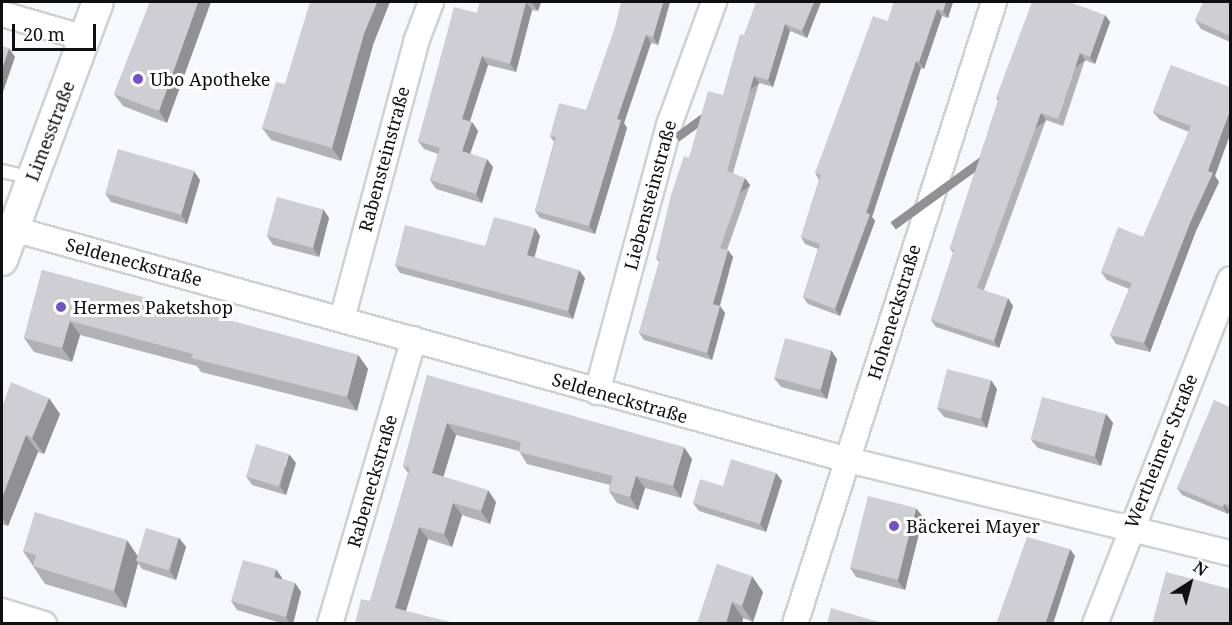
<!DOCTYPE html>
<meta charset="utf-8">
<style>
body{margin:0}
#map{position:relative;width:1232px;height:625px;overflow:hidden;background:#f7f8fb;font-family:"Noto Serif",serif}
div>[style]{position:absolute}
[style*='--x']{left:calc(var(--x)*1px);top:calc(var(--y)*1px);width:calc(var(--w)*1px);rotate:calc(var(--a)*1deg)}
.roads{filter:drop-shadow(2px 0 #ced0d2) drop-shadow(-2px 0 #ced0d2) drop-shadow(0 2px #ced0d2) drop-shadow(0 -2px #ced0d2)}
.service>*{height:12px;margin:-6px;padding:0 6px;transform-origin:6px;border-radius:6px;background:#fff}
.minor>*{height:24px;margin:-12px;padding:0 12px;transform-origin:12px;border-radius:12px;background:#fff}
.tertiary>*{height:30px;margin:-15px;padding:0 15px;transform-origin:15px;border-radius:15px;background:#fff}
.wall>*{inset:0;background:#b2b2b5}
.shaded-wall>*{inset:0;background:#919194;transform-origin:0 0}
.building>*{inset:0;background:#cfcfd3;transform-origin:0 0}
.dots>*{width:16px;height:16px;translate:-50% -50%;box-sizing:border-box;border:3px solid #fff;border-radius:50%}
span{translate:-50% -50%;white-space:nowrap;text-align:center;line-height:1.15;-webkit-text-stroke:6px #fff;paint-order:stroke}
.poi-label{font-size:18px;color:#0f0f10}
.left{translate:0 -50%;text-align:left}
.street-label{font-size:18px;color:#0f0f10}
.frame{position:absolute;inset:0;border:3px solid #0f0f10;pointer-events:none}
.north{position:absolute;left:1160px;top:553px;width:60px;height:60px;-webkit-text-stroke:4px #fff;paint-order:stroke;rotate:36deg;font-size:16px;font-weight:700;line-height:24px;text-align:center;color:#0f0f10}
.north::after{content:'';display:block;margin:auto;width:21px;height:27px;background:#0f0f10;clip-path:polygon(50% 0,100% 100%,50% 72%,0 100%)}
.scale{position:absolute;left:12px;top:24px;width:84px;height:27px;box-sizing:border-box;border:3px solid #0f0f10;border-top:0;padding-left:8px;font-size:18px;line-height:21px;white-space:nowrap;color:#0f0f10;-webkit-text-stroke:4px #fff;paint-order:stroke}
</style>
<div id="map">
<div class="roads">
<div class="service">
<div style="--x:2;--y:171;--w:31;--a:13"></div>
</div>
<div class="minor">
<div style="--x:2;--y:14;--w:86;--a:16.1"></div>
<div style="--x:13;--y:229;--w:866;--a:15.46"></div>
<div style="--x:848;--y:460;--w:393;--a:13.7"></div>
<div style="--x:342;--y:319;--w:287;--a:-75"></div>
<div style="--x:416;--y:42;--w:43;--a:-69.4"></div>
<div style="--x:597;--y:392;--w:277;--a:-74.9"></div>
<div style="--x:669;--y:125;--w:131;--a:-69.9"></div>
<div style="--x:2;--y:611;--w:44;--a:17.2"></div>
<div style="--x:330;--y:624;--w:297;--a:-73.6"></div>
<div style="--x:795;--y:624;--w:653;--a:-72.26"></div>
<div style="--x:1095;--y:624;--w:370;--a:-68.6"></div>
</div>
<div class="tertiary">
<div style="--x:2;--y:260;--w:275;--a:-69.6"></div>
</div>
</div>
<div class="wall">
<div style="clip-path:polygon(150px 2px,167px 123px,123px 106px,114px 94px)"></div>
<div style="clip-path:polygon(480px 2px,541px 2px,538px 11px,532px 10px,516px 72px,488px 65px,470px 121px,472px 122px,478px 131px,470px 153px,493px 167px,482px 203px,436px 189px,430px 180px,438px 154px,424px 149px,418px 141px,477px 13px)"></div>
<div style="clip-path:polygon(670px 2px,658px 45px,651px 43px,624px 123px,627px 128px,595px 234px,540px 218px,535px 211px,554px 142px,550px 136px,586px 110px)"></div>
<div style="clip-path:polygon(821px 2px,807px 38px,790px 31px,773px 87px,759px 83px,733px 173px,750px 185px,727px 250px,733px 257px,720px 306px,725px 313px,712px 360px,644px 340px,639px 333px,659px 262px,656px 258px,689px 158px,723px 95px,744px 35px)"></div>
<div style="clip-path:polygon(894px 2px,953px 2px,948px 18px,942px 16px,924px 69px,921px 68px,872px 217px,875px 221px,840px 316px,808px 304px,803px 297px,818px 249px,805px 244px,801px 237px,819px 180px,815px 173px,888px 21px)"></div>
<div style="clip-path:polygon(1230px 2px,1230px 42px,1201px 29px,1195px 20px)"></div>
<div style="clip-path:polygon(1105px 15px,1110px 22px,1095px 64px,1085px 60px,1063px 126px,1046px 120px,984px 290px,1013px 306px,999px 348px,936px 327px,931px 320px,953px 253px,950px 248px,998px 101px,996px 98px)"></div>
<div style="clip-path:polygon(373px 45px,341px 161px,271px 140px,262px 128px,285px 84px)"></div>
<div style="clip-path:polygon(1171px 65px,1215px 176px,1219px 182px,1196px 231px,1150px 352px,1116px 344px,1110px 335px,1129px 289px,1107px 280px,1101px 272px,1143px 237px,1189px 132px,1160px 120px,1153px 112px)"></div>
<div style="clip-path:polygon(200px 180px,187px 224px,111px 202px,105px 193px)"></div>
<div style="clip-path:polygon(323px 209px,329px 218px,319px 257px,273px 245px,267px 236px)"></div>
<div style="clip-path:polygon(535px 228px,540px 236px,534px 257px,585px 278px,573px 319px,400px 273px,395px 265px,485px 246px)"></div>
<div style="clip-path:polygon(42px 270px,358px 355px,368px 369px,357px 411px,201px 372px,197px 366px,80px 335px,72px 362px,34px 352px,24px 338px)"></div>
<div style="clip-path:polygon(837px 359px,827px 399px,781px 387px,774px 378px)"></div>
<div style="clip-path:polygon(427px 375px,692px 459px,681px 498px,645px 488px,638px 510px,617px 503px,609px 491px,610px 485px,527px 464px,519px 451px,456px 435px,443px 477px,496px 502px,490px 524px,462px 515px,452px 547px,428px 539px,406px 611px,370px 601px,408px 473px,403px 466px)"></div>
<div style="clip-path:polygon(997px 389px,987px 428px,944px 417px,937px 408px)"></div>
<div style="clip-path:polygon(2px 407px,60px 414px,44px 454px,38px 452px,8px 526px,2px 524px)"></div>
<div style="clip-path:polygon(1230px 407px,1230px 511px,1229px 511px,1228px 514px,1182px 495px,1177px 488px)"></div>
<div style="clip-path:polygon(1106px 414px,1113px 423px,1101px 466px,1038px 448px,1031px 440px)"></div>
<div style="clip-path:polygon(296px 463px,286px 495px,252px 485px,246px 476px)"></div>
<div style="clip-path:polygon(776px 473px,782px 481px,766px 532px,699px 511px,693px 503px,723px 486px)"></div>
<div style="clip-path:polygon(923px 517px,905px 590px,856px 577px,850px 568px)"></div>
<div style="clip-path:polygon(179px 538px,186px 547px,176px 580px,142px 569px,138px 563px,126px 608px,45px 584px,23px 551px,138px 555px)"></div>
<div style="clip-path:polygon(717px 564px,763px 592px,753px 622px,743px 618px,742px 624px,697px 624px)"></div>
<div style="clip-path:polygon(282px 578px,282px 579px,295px 583px,301px 592px,293px 624px,284px 624px,237px 610px,231px 601px)"></div>
</div>
<div class="shaded-wall">
<div style="clip-path:polygon(198px 2px,211px 2px,167px 123px,159px 111px)"></div>
<div style="clip-path:polygon(377px 2px,390px 2px,373px 45px,341px 161px,332px 148px,364px 33px)"></div>
<div style="clip-path:polygon(526px 2px,532px 10px,516px 72px,510px 64px)"></div>
<div style="clip-path:polygon(663px 2px,670px 2px,658px 45px,653px 37px)"></div>
<div style="clip-path:polygon(814px 2px,821px 2px,807px 38px,802px 31px)"></div>
<div style="clip-path:polygon(946px 2px,953px 2px,948px 18px,943px 11px)"></div>
<div style="clip-path:polygon(532px 3px,532px 2px,541px 2px,538px 11px)"></div>
<div style="clip-path:polygon(937px 9px,942px 16px,924px 69px,919px 62px)"></div>
<div style="clip-path:polygon(1105px 15px,1110px 22px,1095px 64px,1090px 57px)"></div>
<div style="clip-path:polygon(785px 24px,790px 31px,773px 87px,768px 80px)"></div>
<div style="clip-path:polygon(646px 35px,651px 43px,624px 123px,627px 128px,595px 234px,589px 226px,617px 119px)"></div>
<div style="clip-path:polygon(9px 48px,15px 57px,2px 95px,2px 69px)"></div>
<div style="left:1080px;top:53px;width:9px;height:70px;rotate:54deg"></div>
<div style="clip-path:polygon(482px 56px,488px 65px,468px 127px,462px 119px)"></div>
<div style="clip-path:polygon(916px 61px,921px 68px,872px 217px,875px 221px,840px 316px,835px 309px)"></div>
<div style="left:754px;top:76px;width:9px;height:99px;rotate:54deg"></div>
<div style="clip-path:polygon(1230px 110px,1230px 135px,1215px 176px,1219px 182px,1196px 231px,1150px 352px,1144px 343px)"></div>
<div style="left:1041px;top:113px;width:9px;height:186px;rotate:54deg"></div>
<div style="clip-path:polygon(472px 122px,478px 131px,468px 160px,462px 151px)"></div>
<div style="clip-path:polygon(487px 159px,493px 167px,482px 203px,476px 194px)"></div>
<div style="clip-path:polygon(194px 171px,200px 180px,187px 224px,181px 215px)"></div>
<div style="left:745px;top:178px;width:9px;height:74px;rotate:54deg"></div>
<div style="clip-path:polygon(323px 209px,329px 218px,319px 257px,313px 248px)"></div>
<div style="clip-path:polygon(535px 228px,540px 236px,533px 263px,527px 255px)"></div>
<div style="clip-path:polygon(728px 250px,733px 257px,718px 311px,713px 304px)"></div>
<div style="clip-path:polygon(579px 270px,585px 278px,573px 319px,568px 311px)"></div>
<div style="clip-path:polygon(1008px 298px,1013px 306px,999px 348px,994px 341px)"></div>
<div style="clip-path:polygon(720px 306px,725px 313px,712px 360px,707px 353px)"></div>
<div style="clip-path:polygon(70px 321px,80px 335px,72px 362px,62px 348px)"></div>
<div style="clip-path:polygon(831px 350px,837px 359px,827px 399px,820px 390px)"></div>
<div style="clip-path:polygon(358px 355px,368px 369px,357px 411px,347px 397px)"></div>
<div style="clip-path:polygon(991px 380px,997px 389px,987px 428px,981px 419px)"></div>
<div style="clip-path:polygon(49px 398px,60px 414px,44px 454px,32px 438px)"></div>
<div style="clip-path:polygon(1106px 414px,1113px 423px,1101px 466px,1095px 457px)"></div>
<div style="clip-path:polygon(447px 423px,456px 435px,441px 485px,432px 473px)"></div>
<div style="clip-path:polygon(26px 435px,38px 452px,8px 526px,2px 517px,2px 498px)"></div>
<div style="clip-path:polygon(684px 447px,692px 459px,681px 498px,673px 486px)"></div>
<div style="clip-path:polygon(289px 454px,296px 463px,286px 495px,280px 486px)"></div>
<div style="clip-path:polygon(776px 473px,782px 481px,766px 532px,760px 524px)"></div>
<div style="clip-path:polygon(636px 476px,645px 488px,638px 510px,630px 497px)"></div>
<div style="clip-path:polygon(488px 490px,496px 502px,490px 524px,481px 511px)"></div>
<div style="clip-path:polygon(453px 503px,462px 515px,452px 547px,444px 534px)"></div>
<div style="clip-path:polygon(1224px 504px,1229px 511px,1228px 514px,1223px 507px)"></div>
<div style="clip-path:polygon(916px 508px,923px 517px,905px 590px,898px 581px)"></div>
<div style="clip-path:polygon(419px 527px,428px 539px,403px 620px,395px 608px)"></div>
<div style="clip-path:polygon(179px 538px,186px 547px,176px 580px,170px 571px)"></div>
<div style="clip-path:polygon(127px 540px,139px 558px,136px 560px,138px 563px,126px 608px,114px 591px)"></div>
<div style="clip-path:polygon(1070px 549px,1075px 556px,1053px 624px,1045px 624px)"></div>
<div style="clip-path:polygon(276px 569px,282px 578px,280px 586px,274px 577px)"></div>
<div style="clip-path:polygon(752px 576px,763px 592px,753px 622px,742px 606px)"></div>
<div style="clip-path:polygon(295px 583px,301px 592px,293px 624px,290px 624px,286px 617px)"></div>
<div style="clip-path:polygon(732px 602px,743px 618px,742px 624px,726px 624px)"></div>
</div>
<div class="building">
<div style="clip-path:polygon(150px 2px,198px 2px,159px 111px,114px 94px)"></div>
<div style="clip-path:polygon(310px 2px,377px 2px,364px 33px,332px 148px,262px 128px,276px 82px,285px 84px)"></div>
<div style="clip-path:polygon(480px 2px,526px 2px,510px 64px,482px 56px,462px 119px,472px 122px,462px 151px,487px 159px,476px 194px,430px 180px,440px 148px,418px 141px,454px 7px,477px 13px)"></div>
<div style="clip-path:polygon(621px 2px,663px 2px,653px 37px,646px 35px,617px 119px,621px 120px,589px 226px,535px 211px,556px 137px,550px 136px,559px 103px,586px 110px,615px 27px)"></div>
<div style="clip-path:polygon(756px 2px,814px 2px,802px 31px,785px 24px,768px 80px,754px 76px,727px 171px,745px 178px,720px 248px,728px 250px,713px 304px,720px 306px,707px 353px,639px 333px,660px 259px,656px 258px,671px 195px,684px 156px,689px 158px,708px 91px,723px 95px,740px 34px,744px 35px)"></div>
<div style="clip-path:polygon(894px 2px,946px 2px,943px 11px,937px 9px,919px 62px,916px 61px,866px 213px,870px 214px,835px 309px,803px 297px,820px 244px,801px 237px,821px 175px,815px 173px,873px 16px,888px 21px)"></div>
<div style="clip-path:polygon(1032px 2px,1069px 2px,1105px 15px,1090px 57px,1080px 53px,1058px 119px,1041px 113px,977px 288px,1008px 298px,994px 341px,931px 320px,954px 250px,950px 248px,999px 99px,996px 98px)"></div>
<div style="clip-path:polygon(1203px 2px,1230px 2px,1230px 36px,1195px 20px)"></div>
<div style="clip-path:polygon(2px 46px,9px 48px,2px 69px)"></div>
<div style="clip-path:polygon(1171px 65px,1230px 87px,1230px 110px,1208px 171px,1213px 173px,1190px 223px,1144px 343px,1110px 335px,1132px 283px,1101px 272px,1118px 227px,1143px 237px,1191px 126px,1153px 112px)"></div>
<div style="left:118px;top:149px;width:79px;height:46px;rotate:16deg"></div>
<div style="left:277px;top:197px;width:48px;height:40px;rotate:15deg"></div>
<div style="clip-path:polygon(494px 217px,535px 228px,527px 255px,579px 270px,568px 311px,395px 265px,405px 225px,485px 246px)"></div>
<div style="clip-path:polygon(42px 270px,358px 355px,347px 397px,191px 358px,193px 354px,70px 321px,62px 348px,24px 338px)"></div>
<div style="left:785px;top:338px;width:48px;height:41px;rotate:15deg"></div>
<div style="left:947px;top:369px;width:45px;height:40px;rotate:14deg"></div>
<div style="clip-path:polygon(427px 375px,684px 447px,673px 486px,636px 476px,630px 497px,609px 491px,613px 476px,519px 452px,521px 442px,447px 423px,432px 473px,488px 490px,481px 511px,453px 503px,444px 534px,419px 527px,395px 608px,458px 624px,355px 624px,361px 599px,370px 601px,410px 468px,403px 466px)"></div>
<div style="clip-path:polygon(11px 382px,49px 398px,32px 438px,26px 435px,2px 498px,2px 407px)"></div>
<div style="left:1042px;top:397px;width:66px;height:44px;rotate:15deg"></div>
<div style="clip-path:polygon(1214px 400px,1230px 407px,1230px 505px,1224px 504px,1223px 507px,1177px 488px)"></div>
<div style="left:256px;top:444px;width:34px;height:34px;rotate:17deg"></div>
<div style="clip-path:polygon(731px 459px,776px 473px,760px 524px,693px 503px,700px 479px,723px 486px)"></div>
<div style="left:868px;top:496px;width:49px;height:74px;rotate:14deg"></div>
<div style="clip-path:polygon(35px 512px,127px 540px,114px 591px,33px 566px,36px 555px,23px 551px)"></div>
<div style="left:146px;top:528px;width:34px;height:34px;rotate:17deg"></div>
<div style="clip-path:polygon(1027px 537px,1070px 549px,1045px 624px,996px 624px)"></div>
<div style="clip-path:polygon(243px 560px,276px 569px,274px 577px,295px 583px,286px 617px,231px 601px)"></div>
<div style="clip-path:polygon(717px 564px,752px 576px,742px 606px,732px 602px,726px 624px,697px 624px)"></div>
<div style="clip-path:polygon(1166px 572px,1230px 589px,1230px 624px,1152px 624px)"></div>
<div style="clip-path:polygon(831px 608px,886px 624px,827px 624px)"></div>
</div>
<div class="dots">
<div style="left:138px;top:79px;background:#7450c9"></div>
<div style="left:61px;top:307px;background:#7450c9"></div>
<div style="left:894px;top:526px;background:#7450c9"></div>
</div>
<div class="poi-label">
<span class="left" style="left:150px;top:79px">Ubo Apotheke</span>
<span class="left" style="left:73px;top:307px">Hermes Paketshop</span>
<span class="left" style="left:906px;top:526px">Bäckerei Mayer</span>
</div>
<div class="street-label">
<span style="left:50px;top:131px;rotate:-69deg">Limesstraße</span>
<span style="left:384px;top:159px;rotate:-75deg">Rabensteinstraße</span>
<span style="left:650px;top:195px;rotate:-75deg">Liebensteinstraße</span>
<span style="left:134px;top:262px;rotate:15deg">Seldeneckstraße</span>
<span style="left:894px;top:312px;rotate:-73deg">Hoheneckstraße</span>
<span style="left:620px;top:398px;rotate:16deg">Seldeneckstraße</span>
<span style="left:1161px;top:451px;rotate:-68deg">Wertheimer Straße</span>
<span style="left:372px;top:481px;rotate:-74deg">Rabeneckstraße</span>
</div>
<div class="frame"></div>
<div class="north">N</div>
<div class="scale">20 m</div>
</div>
